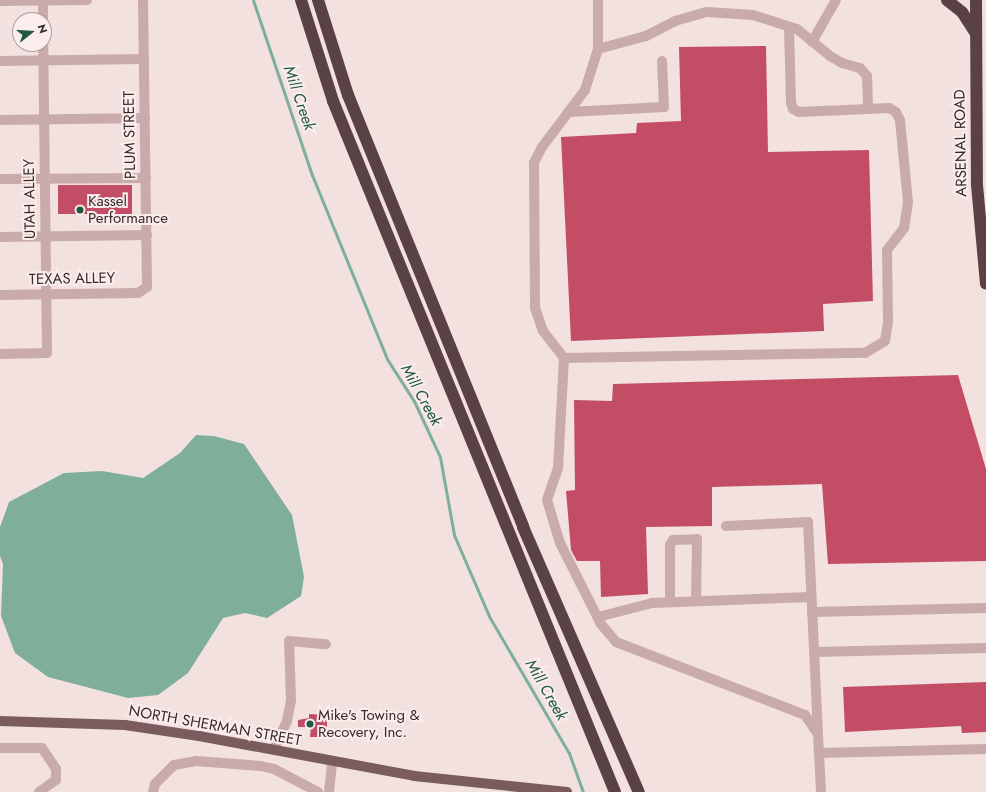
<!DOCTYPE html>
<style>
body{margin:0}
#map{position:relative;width:986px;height:792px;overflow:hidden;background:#f2e1df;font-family:Jost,sans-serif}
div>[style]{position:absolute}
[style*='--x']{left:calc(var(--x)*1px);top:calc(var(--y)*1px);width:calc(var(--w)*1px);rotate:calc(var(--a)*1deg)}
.water>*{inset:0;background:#7faf9b}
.stream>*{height:3px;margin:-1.5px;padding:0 1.5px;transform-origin:1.5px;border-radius:1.5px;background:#7faf9b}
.building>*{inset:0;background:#c34d65;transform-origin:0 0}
.minor>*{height:10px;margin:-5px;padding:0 5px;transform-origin:5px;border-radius:5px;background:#caabab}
.major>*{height:10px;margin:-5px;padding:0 5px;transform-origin:5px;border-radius:5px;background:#7a5c5f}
.highway>*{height:12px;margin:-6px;padding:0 6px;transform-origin:6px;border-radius:6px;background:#594145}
.dots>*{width:11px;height:11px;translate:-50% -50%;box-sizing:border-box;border:2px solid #faedec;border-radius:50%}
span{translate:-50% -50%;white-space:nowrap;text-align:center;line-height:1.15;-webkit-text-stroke:4px #faedec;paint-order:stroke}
.street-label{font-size:15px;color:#382a2c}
.poi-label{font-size:15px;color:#382a2c}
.left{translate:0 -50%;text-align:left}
.water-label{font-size:16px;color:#205944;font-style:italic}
.north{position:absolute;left:12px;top:12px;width:40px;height:40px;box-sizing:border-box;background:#faedec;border:1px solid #ac9f9f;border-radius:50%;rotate:73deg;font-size:11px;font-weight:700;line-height:16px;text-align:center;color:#382a2c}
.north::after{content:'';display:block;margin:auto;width:14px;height:18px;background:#205944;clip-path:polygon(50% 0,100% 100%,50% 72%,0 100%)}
</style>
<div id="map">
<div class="water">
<div style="clip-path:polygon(196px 435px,214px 436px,244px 444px,292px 515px,304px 577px,301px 596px,267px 618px,245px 613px,223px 618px,188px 673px,158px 695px,128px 698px,48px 677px,15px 653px,1px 616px,3px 564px,0 556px,0 527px,9px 502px,64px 473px,102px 471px,143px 478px,180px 453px)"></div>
</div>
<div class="stream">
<div style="--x:253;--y:0;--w:185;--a:71.4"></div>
<div style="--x:312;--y:175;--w:199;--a:67.8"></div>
<div style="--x:387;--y:359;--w:50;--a:57.3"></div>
<div style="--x:414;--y:401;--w:62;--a:65.1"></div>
<div style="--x:440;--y:457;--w:79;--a:79.8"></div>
<div style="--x:454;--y:535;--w:90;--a:66.6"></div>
<div style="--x:490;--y:618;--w:156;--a:59.7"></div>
<div style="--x:569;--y:753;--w:41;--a:70.3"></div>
</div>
<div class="building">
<div style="clip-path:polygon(766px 46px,768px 152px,869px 150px,873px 301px,823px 304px,824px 331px,571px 341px,561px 137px,636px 133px,637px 123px,681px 121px,679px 47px)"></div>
<div style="left:58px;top:185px;width:74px;height:29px"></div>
<div style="clip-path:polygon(958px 375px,986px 469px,986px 561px,828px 564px,822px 484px,712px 487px,712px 526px,646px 527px,648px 594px,601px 597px,600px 561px,577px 561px,571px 550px,566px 491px,575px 490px,574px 400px,612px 401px,613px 384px)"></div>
<div style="clip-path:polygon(986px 682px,986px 732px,962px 733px,961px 726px,845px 732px,843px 687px)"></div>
<div style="clip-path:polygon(309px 714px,327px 715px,327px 737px,310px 737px,311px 727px,298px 727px,298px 720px,309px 718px)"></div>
</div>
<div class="minor">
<div style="--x:43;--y:0;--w:20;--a:90"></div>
<div style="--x:598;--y:0;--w:49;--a:90"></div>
<div style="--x:598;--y:49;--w:43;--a:107.6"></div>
<div style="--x:585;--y:90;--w:71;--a:127"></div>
<div style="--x:542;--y:147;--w:18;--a:117"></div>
<div style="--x:534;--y:163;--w:145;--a:89.6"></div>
<div style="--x:535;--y:308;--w:24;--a:71"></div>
<div style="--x:543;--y:331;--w:34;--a:52"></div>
<div style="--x:564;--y:358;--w:110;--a:93.1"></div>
<div style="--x:558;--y:468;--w:34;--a:109"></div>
<div style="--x:547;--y:500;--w:45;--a:73.2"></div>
<div style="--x:560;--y:543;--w:91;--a:63.2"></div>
<div style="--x:601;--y:624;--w:23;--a:50"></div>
<div style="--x:616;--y:642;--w:203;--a:21.1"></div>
<div style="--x:805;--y:715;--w:23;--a:56"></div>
<div style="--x:818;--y:734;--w:58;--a:87"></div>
<div style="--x:0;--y:1;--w:87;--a:-0.7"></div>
<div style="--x:812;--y:42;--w:48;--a:-60.3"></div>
<div style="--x:598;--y:49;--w:50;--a:-15.2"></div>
<div style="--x:646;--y:36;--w:33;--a:-27"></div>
<div style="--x:675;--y:21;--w:33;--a:-16"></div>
<div style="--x:707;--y:12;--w:46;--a:3.7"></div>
<div style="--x:753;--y:15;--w:46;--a:17.7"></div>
<div style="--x:797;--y:29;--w:43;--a:39.3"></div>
<div style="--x:830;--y:56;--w:14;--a:30"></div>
<div style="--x:842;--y:63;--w:19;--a:16"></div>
<div style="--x:860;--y:68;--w:11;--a:49"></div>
<div style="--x:867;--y:76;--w:33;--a:88"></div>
<div style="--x:868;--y:109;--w:69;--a:177.5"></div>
<div style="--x:799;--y:112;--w:7;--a:-153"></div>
<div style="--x:793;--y:109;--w:6;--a:-108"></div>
<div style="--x:791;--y:103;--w:76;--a:-91.5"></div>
<div style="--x:0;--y:61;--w:144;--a:-0.8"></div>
<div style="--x:568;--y:112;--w:96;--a:-3"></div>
<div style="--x:664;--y:107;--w:46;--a:-92.5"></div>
<div style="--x:0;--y:120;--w:145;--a:-0.8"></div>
<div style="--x:0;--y:179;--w:146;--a:-0.4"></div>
<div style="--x:0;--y:237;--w:147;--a:-0.8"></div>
<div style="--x:0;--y:295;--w:138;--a:-0.8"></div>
<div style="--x:138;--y:293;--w:11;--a:-34"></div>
<div style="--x:147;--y:287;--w:287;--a:-90.8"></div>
<div style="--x:0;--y:354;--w:47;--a:-1.2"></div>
<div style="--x:47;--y:353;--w:309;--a:-90.7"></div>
<div style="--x:564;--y:358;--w:301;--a:-1"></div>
<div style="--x:865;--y:353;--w:23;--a:-31"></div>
<div style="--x:885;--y:341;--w:20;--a:-81"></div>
<div style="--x:888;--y:321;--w:71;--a:-90.8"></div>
<div style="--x:887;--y:250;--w:28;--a:-52"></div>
<div style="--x:904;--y:228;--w:26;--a:-81"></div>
<div style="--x:908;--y:202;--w:82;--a:-95.6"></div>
<div style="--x:900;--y:120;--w:9;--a:-117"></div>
<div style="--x:896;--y:112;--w:8;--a:-150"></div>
<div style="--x:889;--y:108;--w:21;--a:177"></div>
<div style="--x:726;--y:526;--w:82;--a:-2.8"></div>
<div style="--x:808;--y:522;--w:212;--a:87.3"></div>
<div style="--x:670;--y:602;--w:57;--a:-90"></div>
<div style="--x:670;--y:545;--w:6;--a:-59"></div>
<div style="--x:673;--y:540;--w:24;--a:-2"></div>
<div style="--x:697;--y:539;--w:62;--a:90.9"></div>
<div style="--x:812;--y:612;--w:174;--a:-1.3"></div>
<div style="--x:598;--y:617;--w:56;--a:-14.5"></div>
<div style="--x:652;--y:603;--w:159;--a:-2.2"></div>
<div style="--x:814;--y:652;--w:172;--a:-1.3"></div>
<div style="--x:0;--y:748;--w:42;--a:0"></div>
<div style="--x:42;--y:748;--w:25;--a:56"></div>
<div style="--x:56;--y:769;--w:11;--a:90"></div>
<div style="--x:56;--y:780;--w:21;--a:145"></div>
<div style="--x:274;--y:749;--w:31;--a:-65"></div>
<div style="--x:287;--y:721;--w:21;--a:-79"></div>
<div style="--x:291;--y:700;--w:59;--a:-91.9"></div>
<div style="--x:289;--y:641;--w:37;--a:5"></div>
<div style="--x:819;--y:753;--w:167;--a:-1.4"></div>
<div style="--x:153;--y:792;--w:8;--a:-76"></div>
<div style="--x:155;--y:784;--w:27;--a:-45"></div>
<div style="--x:174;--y:765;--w:22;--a:-10"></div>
<div style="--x:196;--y:761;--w:65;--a:4.4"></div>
<div style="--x:261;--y:766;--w:13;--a:13"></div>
<div style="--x:274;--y:769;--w:50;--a:27.6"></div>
<div style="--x:329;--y:792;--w:31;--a:-84"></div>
</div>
<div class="major">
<div style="--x:0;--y:721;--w:125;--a:1.8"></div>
<div style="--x:125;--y:725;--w:75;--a:8.5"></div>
<div style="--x:199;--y:736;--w:219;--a:10.5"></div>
<div style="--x:414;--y:776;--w:154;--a:6"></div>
</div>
<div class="highway">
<div style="--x:301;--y:0;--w:106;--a:72.4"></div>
<div style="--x:333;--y:101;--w:746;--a:67.8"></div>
<div style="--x:318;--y:0;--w:100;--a:72.5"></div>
<div style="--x:348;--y:95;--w:466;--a:67.9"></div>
<div style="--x:523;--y:527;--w:289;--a:66.4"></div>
<div style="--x:947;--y:0;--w:19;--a:39"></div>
<div style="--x:962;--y:12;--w:24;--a:57"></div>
<div style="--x:976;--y:0;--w:185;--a:89.7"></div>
<div style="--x:977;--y:185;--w:99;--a:84.8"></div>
</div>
<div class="dots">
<div style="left:80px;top:210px;background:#205944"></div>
<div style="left:310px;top:724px;background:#205944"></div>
</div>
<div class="street-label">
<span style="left:130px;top:135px;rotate:-91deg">PLUM STREET</span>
<span style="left:961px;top:143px;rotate:-91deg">ARSENAL ROAD</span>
<span style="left:30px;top:199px;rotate:-91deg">UTAH ALLEY</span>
<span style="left:72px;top:279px;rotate:-1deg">TEXAS ALLEY</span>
<span style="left:215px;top:726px;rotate:10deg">NORTH SHERMAN STREET</span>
</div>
<div class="poi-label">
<span class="left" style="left:88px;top:210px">Kassel<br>Performance</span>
<span class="left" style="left:318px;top:724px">Mike's Towing &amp;<br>Recovery, Inc.</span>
</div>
<div class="water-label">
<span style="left:299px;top:98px;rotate:71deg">Mill Creek</span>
<span style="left:421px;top:395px;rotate:61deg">Mill Creek</span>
<span style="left:546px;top:690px;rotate:60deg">Mill Creek</span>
</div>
<div class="north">N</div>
</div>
